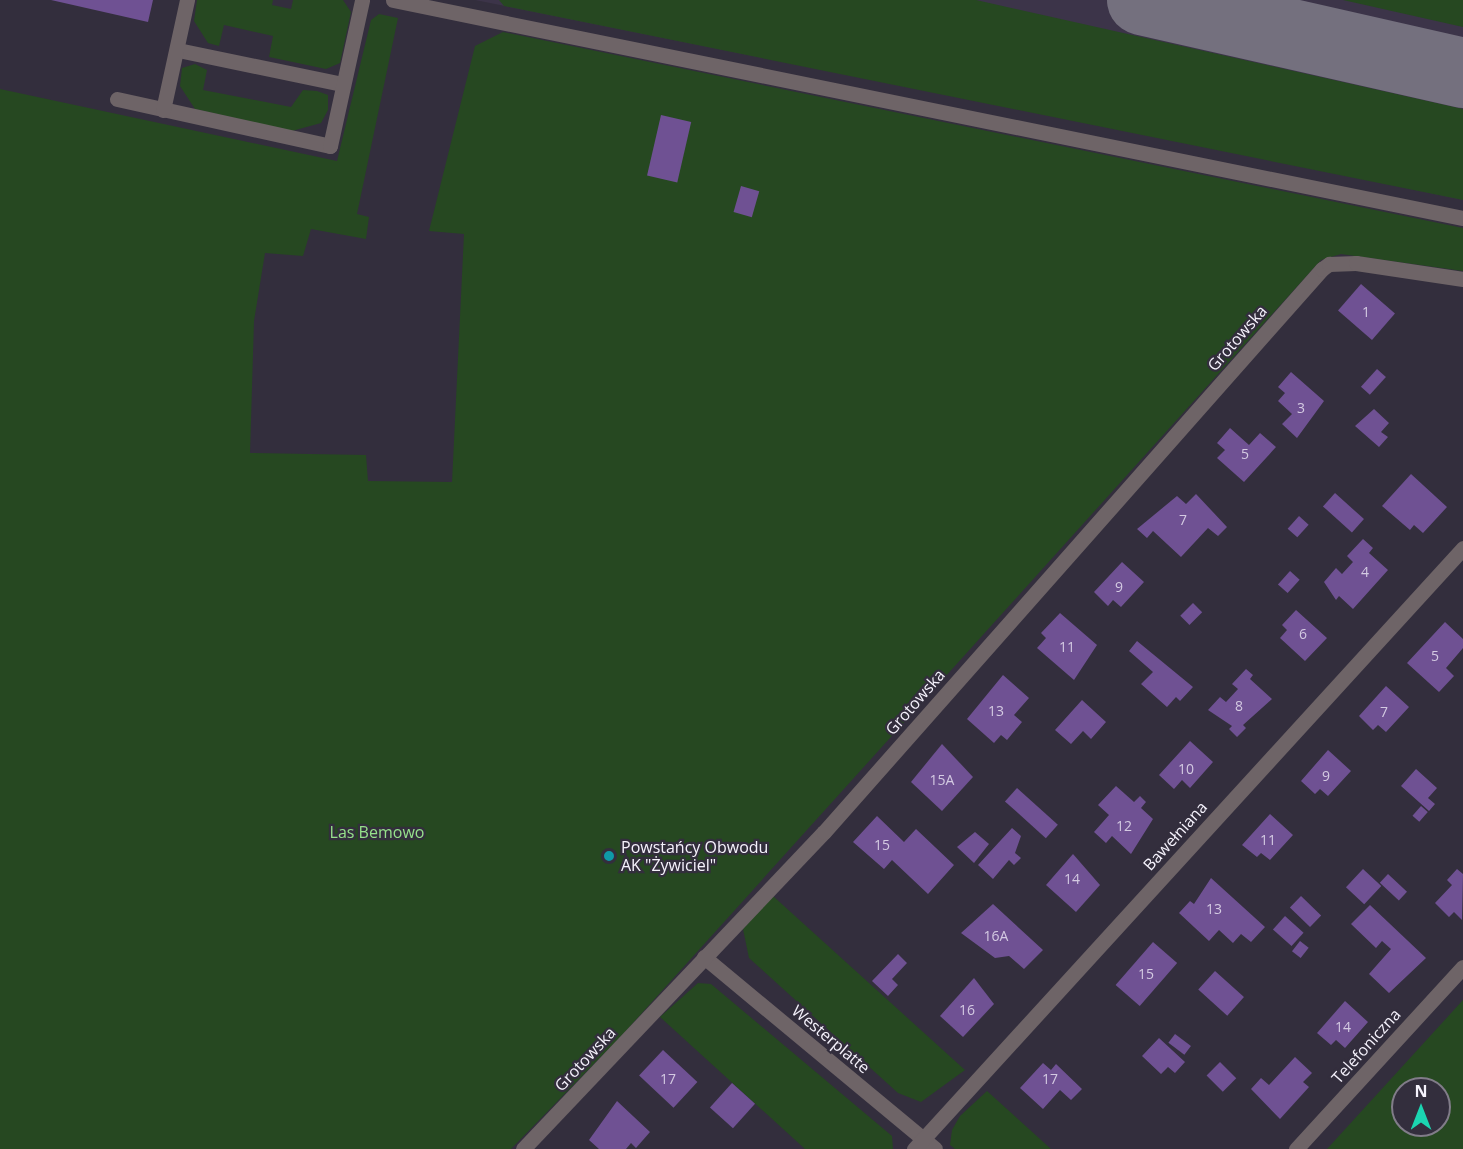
<!DOCTYPE html>
<meta charset="utf-8">
<style>
body{margin:0}
#map{position:relative;width:1463px;height:1149px;overflow:hidden;background:#332e3d;font-family:"Open Sans",sans-serif}
div>[style]{position:absolute}
[style*='--x']{left:calc(var(--x)*1px);top:calc(var(--y)*1px);width:calc(var(--w)*1px);rotate:calc(var(--a)*1deg)}
.built>*{inset:0;background:#3c3449}
.green>*{inset:0;background:#264821}
.taxiway>*{height:70px;margin:-35px;padding:0 35px;transform-origin:35px;border-radius:35px;background:#74707e}
.building>*{inset:0;background:#6f5193;transform-origin:0 0}
.minor>*{height:15px;margin:-7.5px;padding:0 7.5px;transform-origin:7.5px;border-radius:7.5px;background:#6e6467}
.dots>*{width:16px;height:16px;translate:-50% -50%;box-sizing:border-box;border:3px solid #332e3d;border-radius:50%}
span{translate:-50% -50%;white-space:nowrap;text-align:center;line-height:1.15;-webkit-text-stroke:4.5px #332e3d;paint-order:stroke}
.number-label{font-size:14px;color:#d4cae2}
.number-label span{-webkit-text-stroke-width:0}
.street-label{font-size:16px;color:#f5f2fc}
.park-label{font-size:16px;color:#96e18b}
.poi-label{font-size:16px;color:#f5f2fc}
.left{translate:0 -50%;text-align:left}
.north{position:absolute;left:1391px;top:1077px;width:60px;height:60px;box-sizing:border-box;background:#332e3d;border:2px solid #817c89;border-radius:50%;rotate:0deg;font-size:16px;font-weight:700;line-height:24px;text-align:center;color:#f5f2fc}
.north::after{content:'';display:block;margin:auto;width:21px;height:27px;background:#1bd5b1;clip-path:polygon(50% 0,100% 100%,50% 72%,0 100%)}
</style>
<div id="map">
<div class="built">
<div style="clip-path:polygon(475px 0,1463px 0,1463px 200px,1315px 169px)"></div>
</div>
<div class="green">
<div style="clip-path:polygon(197px 0,273px 0,272px 5px,291px 9px,293px 0,343px 0,351px 12px,340px 63px,326px 69px,269px 57px,273px 36px,224px 25px,219px 46px,208px 43px,194px 21px)"></div>
<div style="clip-path:polygon(499px 0,976px 0,1463px 109px,1463px 200px,504px 6px)"></div>
<div style="clip-path:polygon(1343px 0,1463px 0,1463px 27px)"></div>
<div style="clip-path:polygon(379px 14px,398px 18px,357px 214px,369px 217px,366px 239px,311px 229px,303px 256px,265px 253px,254px 321px,250px 453px,366px 455px,368px 481px,452px 482px,464px 234px,429px 231px,475px 46px,503px 32px,1463px 228px,1463px 271px,1341px 254px,1321px 260px,623px 1034px,511px 1149px,0 1149px,0 89px,337px 161px,371px 20px)"></div>
<div style="clip-path:polygon(195px 64px,207px 70px,203px 90px,291px 107px,303px 90px,317px 91px,328px 95px,328px 110px,321px 123px,292px 131px,195px 109px,180px 86px,182px 68px)"></div>
<div style="clip-path:polygon(773px 896px,965px 1070px,921px 1102px,898px 1093px,749px 958px,743px 929px)"></div>
<div style="clip-path:polygon(698px 983px,711px 984px,892px 1136px,893px 1149px,805px 1149px,660px 1017px)"></div>
<div style="clip-path:polygon(evenodd,1463px 1000px,1463px 1149px,1327px 1149px,1463px 1000px,1403px 1089px,1439px 1089px,1439px 1125px,1403px 1125px,1403px 1089px)"></div>
<div style="clip-path:polygon(987px 1091px,1051px 1149px,955px 1149px,950px 1145px,952px 1130px,960px 1116px)"></div>
</div>
<div class="taxiway">
<div style="--x:1142;--y:0;--w:329;--a:12.8"></div>
</div>
<div class="building">
<div style="clip-path:polygon(51px 0,153px 0,148px 22px)"></div>
<div style="left:661px;top:115px;width:31px;height:62px;rotate:13deg"></div>
<div style="left:741px;top:186px;width:19px;height:27px;rotate:16deg"></div>
<div style="left:1361px;top:284px;width:45px;height:35px;rotate:41deg"></div>
<div style="left:1377px;top:369px;width:12px;height:24px;rotate:42deg"></div>
<div style="clip-path:polygon(1291px 372px,1324px 401px,1297px 438px,1282px 424px,1292px 414px,1278px 401px,1285px 393px,1278px 387px)"></div>
<div style="clip-path:polygon(1374px 409px,1389px 423px,1381px 432px,1388px 437px,1379px 447px,1355px 426px)"></div>
<div style="clip-path:polygon(1230px 428px,1249px 445px,1260px 433px,1276px 447px,1244px 482px,1217px 458px,1225px 450px,1217px 443px)"></div>
<div style="clip-path:polygon(1411px 474px,1447px 507px,1423px 533px,1414px 525px,1410px 530px,1382px 506px)"></div>
<div style="left:1335px;top:493px;width:39px;height:18px;rotate:42deg"></div>
<div style="clip-path:polygon(1196px 494px,1227px 527px,1218px 536px,1208px 528px,1181px 557px,1153px 531px,1147px 538px,1137px 529px,1177px 496px,1186px 504px)"></div>
<div style="left:1299px;top:516px;width:13px;height:17px;rotate:42deg"></div>
<div style="clip-path:polygon(1363px 539px,1373px 548px,1369px 553px,1388px 570px,1353px 609px,1339px 596px,1336px 600px,1324px 582px,1336px 568px,1342px 574px,1353px 562px,1347px 556px)"></div>
<div style="clip-path:polygon(1122px 562px,1144px 582px,1121px 607px,1113px 600px,1108px 606px,1094px 592px)"></div>
<div style="left:1290px;top:571px;width:13px;height:18px;rotate:42deg"></div>
<div style="left:1193px;top:603px;width:13px;height:18px;rotate:45deg"></div>
<div style="clip-path:polygon(1296px 610px,1327px 638px,1305px 661px,1280px 638px,1287px 630px,1282px 625px)"></div>
<div style="clip-path:polygon(1060px 613px,1097px 645px,1074px 680px,1037px 648px,1046px 638px,1041px 633px)"></div>
<div style="clip-path:polygon(1445px 622px,1463px 639px,1463px 648px,1446px 668px,1454px 676px,1439px 692px,1407px 663px)"></div>
<div style="clip-path:polygon(1137px 641px,1193px 687px,1180px 701px,1176px 697px,1167px 707px,1141px 684px,1153px 672px,1129px 651px)"></div>
<div style="clip-path:polygon(1246px 669px,1253px 675px,1250px 679px,1272px 699px,1243px 725px,1246px 728px,1237px 737px,1229px 729px,1232px 726px,1208px 710px,1220px 697px,1226px 702px,1238px 689px,1232px 684px)"></div>
<div style="clip-path:polygon(1003px 675px,1029px 698px,1014px 715px,1022px 722px,1007px 740px,1001px 735px,994px 743px,967px 719px)"></div>
<div style="clip-path:polygon(1386px 686px,1409px 707px,1386px 732px,1378px 725px,1373px 730px,1359px 716px)"></div>
<div style="clip-path:polygon(1082px 700px,1106px 722px,1091px 739px,1083px 731px,1071px 744px,1055px 730px)"></div>
<div style="clip-path:polygon(1190px 741px,1213px 762px,1190px 788px,1182px 780px,1174px 789px,1159px 775px)"></div>
<div style="clip-path:polygon(942px 744px,973px 777px,942px 811px,911px 782px)"></div>
<div style="clip-path:polygon(1328px 750px,1351px 771px,1328px 796px,1320px 789px,1315px 794px,1301px 781px)"></div>
<div style="clip-path:polygon(1416px 769px,1437px 788px,1428px 798px,1435px 804px,1429px 811px,1401px 786px)"></div>
<div style="clip-path:polygon(1116px 786px,1134px 802px,1140px 796px,1146px 802px,1141px 808px,1153px 819px,1131px 854px,1112px 836px,1106px 843px,1094px 832px,1109px 815px,1098px 805px)"></div>
<div style="left:1017px;top:788px;width:55px;height:18px;rotate:42deg"></div>
<div style="left:1421px;top:806px;width:9px;height:13px;rotate:41deg"></div>
<div style="clip-path:polygon(1270px 814px,1293px 835px,1270px 860px,1261px 853px,1257px 857px,1242px 845px)"></div>
<div style="clip-path:polygon(877px 816px,904px 842px,916px 829px,954px 865px,928px 894px,892px 860px,884px 869px,853px 842px)"></div>
<div style="clip-path:polygon(1012px 828px,1021px 836px,1015px 853px,1021px 858px,1014px 865px,1009px 860px,993px 879px,978px 865px)"></div>
<div style="clip-path:polygon(975px 832px,989px 844px,974px 863px,957px 847px)"></div>
<div style="clip-path:polygon(1073px 854px,1100px 885px,1076px 912px,1046px 885px)"></div>
<div style="left:1363px;top:869px;width:25px;height:25px;rotate:43deg"></div>
<div style="clip-path:polygon(1457px 869px,1463px 874px,1462px 920px,1454px 912px,1449px 917px,1435px 903px,1452px 885px,1447px 880px)"></div>
<div style="left:1388px;top:874px;width:26px;height:12px;rotate:43deg"></div>
<div style="clip-path:polygon(1211px 878px,1265px 927px,1251px 942px,1241px 934px,1233px 943px,1219px 930px,1209px 941px,1179px 913px,1190px 901px,1194px 904px)"></div>
<div style="left:1301px;top:896px;width:28px;height:16px;rotate:44deg"></div>
<div style="clip-path:polygon(993px 904px,1043px 950px,1024px 969px,1009px 956px,995px 958px,961px 933px)"></div>
<div style="clip-path:polygon(1370px 905px,1426px 958px,1389px 993px,1369px 974px,1391px 949px,1382px 941px,1376px 948px,1351px 924px)"></div>
<div style="left:1285px;top:916px;width:25px;height:18px;rotate:42deg"></div>
<div style="left:1300px;top:941px;width:11px;height:13px;rotate:38deg"></div>
<div style="left:1153px;top:942px;width:32px;height:57px;rotate:41deg"></div>
<div style="clip-path:polygon(898px 954px,907px 963px,892px 979px,898px 985px,888px 996px,872px 981px)"></div>
<div style="left:1215px;top:971px;width:39px;height:25px;rotate:42deg"></div>
<div style="clip-path:polygon(974px 978px,994px 1004px,963px 1037px,940px 1016px)"></div>
<div style="clip-path:polygon(1345px 1001px,1368px 1022px,1345px 1048px,1336px 1040px,1331px 1045px,1317px 1033px)"></div>
<div style="left:1175px;top:1034px;width:20px;height:11px;rotate:37deg"></div>
<div style="clip-path:polygon(1159px 1038px,1185px 1062px,1175px 1073px,1168px 1067px,1161px 1074px,1142px 1056px)"></div>
<div style="left:663px;top:1050px;width:47px;height:35px;rotate:43deg"></div>
<div style="clip-path:polygon(1295px 1057px,1312px 1073px,1303px 1082px,1309px 1087px,1280px 1119px,1251px 1089px,1261px 1078px,1269px 1085px)"></div>
<div style="left:1220px;top:1062px;width:23px;height:19px;rotate:45deg"></div>
<div style="clip-path:polygon(1043px 1063px,1051px 1070px,1056px 1064px,1082px 1089px,1071px 1100px,1060px 1090px,1043px 1109px,1020px 1088px)"></div>
<div style="left:732px;top:1083px;width:31px;height:33px;rotate:42deg"></div>
<div style="clip-path:polygon(617px 1101px,650px 1132px,636px 1148px,631px 1143px,626px 1149px,599px 1149px,589px 1140px)"></div>
</div>
<div class="minor">
<div style="--x:393;--y:0;--w:1092;--a:11.52"></div>
<div style="--x:178;--y:50;--w:167;--a:11.7"></div>
<div style="--x:117;--y:99;--w:218;--a:12.4"></div>
<div style="--x:330;--y:146;--w:149;--a:-77.6"></div>
<div style="--x:163;--y:110;--w:113;--a:-77.7"></div>
<div style="--x:704;--y:957;--w:300;--a:39.7"></div>
<div style="--x:523;--y:1149;--w:437;--a:-46.5"></div>
<div style="--x:824;--y:832;--w:752;--a:-48.51"></div>
<div style="--x:1322;--y:269;--w:9;--a:-36"></div>
<div style="--x:1329;--y:264;--w:27;--a:-2"></div>
<div style="--x:1356;--y:263;--w:108;--a:8.5"></div>
<div style="--x:914;--y:1149;--w:814;--a:-47.59"></div>
<div style="--x:1296;--y:1149;--w:247;--a:-47.5"></div>
</div>
<div class="dots">
<div style="left:609px;top:856px;background:#0f9aa8"></div>
</div>
<div class="number-label">
<span style="left:1366px;top:312px">1</span>
<span style="left:1301px;top:408px">3</span>
<span style="left:1245px;top:454px">5</span>
<span style="left:1183px;top:520px">7</span>
<span style="left:1365px;top:572px">4</span>
<span style="left:1119px;top:587px">9</span>
<span style="left:1303px;top:634px">6</span>
<span style="left:1067px;top:647px">11</span>
<span style="left:1435px;top:656px">5</span>
<span style="left:1239px;top:706px">8</span>
<span style="left:996px;top:711px">13</span>
<span style="left:1384px;top:712px">7</span>
<span style="left:1186px;top:769px">10</span>
<span style="left:1326px;top:776px">9</span>
<span style="left:942px;top:780px">15A</span>
<span style="left:1124px;top:826px">12</span>
<span style="left:1268px;top:840px">11</span>
<span style="left:882px;top:845px">15</span>
<span style="left:1072px;top:879px">14</span>
<span style="left:1214px;top:909px">13</span>
<span style="left:996px;top:936px">16A</span>
<span style="left:1146px;top:974px">15</span>
<span style="left:967px;top:1010px">16</span>
<span style="left:1343px;top:1027px">14</span>
<span style="left:668px;top:1079px">17</span>
<span style="left:1050px;top:1079px">17</span>
</div>
<div class="street-label">
<span style="left:1237px;top:338px;rotate:-49deg">Grotowska</span>
<span style="left:915px;top:702px;rotate:-49deg">Grotowska</span>
<span style="left:1175px;top:836px;rotate:-48deg">Bawełniana</span>
<span style="left:831px;top:1039px;rotate:40deg">Westerplatte</span>
<span style="left:1366px;top:1046px;rotate:-48deg">Telefoniczna</span>
<span style="left:585px;top:1059px;rotate:-47deg">Grotowska</span>
</div>
<div class="park-label">
<span style="left:377px;top:832px">Las Bemowo</span>
</div>
<div class="poi-label">
<span class="left" style="left:621px;top:856px">Powstańcy Obwodu<br>AK "Żywiciel"</span>
</div>
<div class="north">N</div>
</div>
